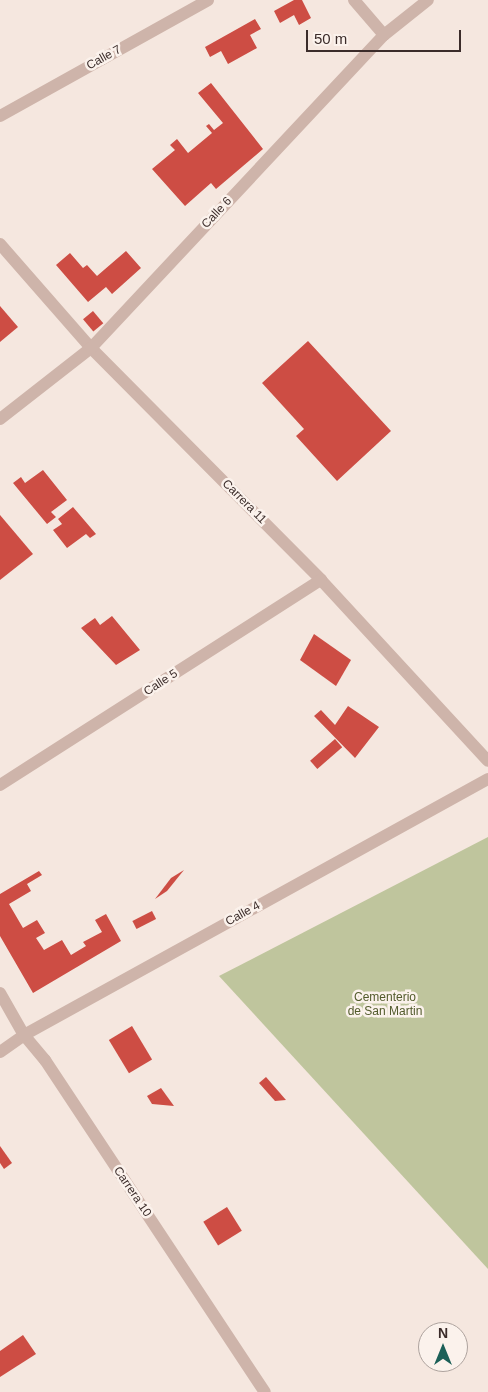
<!DOCTYPE html>
<style>
body{margin:0}
#map{position:relative;width:488px;height:1392px;overflow:hidden;background:#f5e7df;font-family:Arial,sans-serif}
div>[style]{position:absolute}
[style*='--x']{left:calc(var(--x)*1px);top:calc(var(--y)*1px);width:calc(var(--w)*1px);rotate:calc(var(--a)*1deg)}
.green>*{inset:0;background:#bfc59d}
.building>*{inset:0;background:#cd4d44;transform-origin:0 0}
.minor>*{height:12px;margin:-6px;padding:0 6px;transform-origin:6px;border-radius:6px;background:#ceb4aa}
.tertiary>*{height:12px;margin:-6px;padding:0 6px;transform-origin:6px;border-radius:6px;background:#ceb4aa}
span{translate:-50% -50%;white-space:nowrap;text-align:center;line-height:1.15;-webkit-text-stroke:5px #fbf2ec;paint-order:stroke}
.street-label{font-size:12px;color:#3b2c2a}
.park-label{font-size:12px;color:#525b2c}
.north{position:absolute;left:418px;top:1322px;width:50px;height:50px;box-sizing:border-box;background:#fbf2ec;border:1px solid #aea39e;border-radius:50%;rotate:0deg;font-size:14px;font-weight:700;line-height:20px;text-align:center;color:#3b2c2a}
.north::after{content:'';display:block;margin:auto;width:18px;height:22px;background:#1c6058;clip-path:polygon(50% 0,100% 100%,50% 72%,0 100%)}
.scale{position:absolute;left:306px;top:30px;width:155px;height:22px;box-sizing:border-box;border:2px solid #3b2c2a;border-top:0;padding-left:6px;font-size:15px;line-height:18px;white-space:nowrap;color:#3b2c2a;-webkit-text-stroke:4px #fbf2ec;paint-order:stroke}
</style>
<div id="map">
<div class="green">
<div style="clip-path:polygon(488px 837px,488px 1269px,219px 976px)"></div>
</div>
<div class="building">
<div style="clip-path:polygon(294px 0,302px 0,311px 18px,299px 25px,294px 15px,280px 23px,274px 11px)"></div>
<div style="clip-path:polygon(255px 19px,261px 29px,250px 35px,257px 48px,228px 64px,221px 51px,210px 57px,205px 47px)"></div>
<div style="clip-path:polygon(211px 83px,263px 149px,216px 189px,211px 183px,185px 206px,152px 169px,175px 150px,170px 145px,177px 139px,188px 153px,212px 133px,206px 126px,209px 124px,214px 130px,223px 123px,198px 93px)"></div>
<div style="clip-path:polygon(126px 251px,141px 268px,112px 294px,106px 287px,88px 302px,56px 265px,70px 253px,83px 268px,87px 265px,97px 276px)"></div>
<div style="clip-path:polygon(0 306px,18px 327px,0 342px)"></div>
<div style="left:93px;top:311px;width:16px;height:13px;rotate:50deg"></div>
<div style="clip-path:polygon(308px 341px,391px 431px,337px 481px,296px 436px,304px 429px,262px 383px)"></div>
<div style="clip-path:polygon(43px 470px,67px 500px,51px 512px,56px 517px,47px 524px,13px 483px,21px 477px,25px 483px)"></div>
<div style="clip-path:polygon(73px 507px,96px 534px,90px 538px,86px 534px,67px 548px,53px 530px,62px 524px,58px 519px)"></div>
<div style="clip-path:polygon(0 515px,33px 554px,0 580px)"></div>
<div style="clip-path:polygon(112px 616px,140px 650px,116px 665px,81px 628px,95px 618px,100px 625px)"></div>
<div style="clip-path:polygon(314px 634px,351px 660px,336px 686px,300px 660px)"></div>
<div style="clip-path:polygon(348px 706px,379px 727px,355px 758px,314px 716px,321px 710px,335px 725px)"></div>
<div style="left:335px;top:739px;width:11px;height:33px;rotate:49deg"></div>
<div style="clip-path:polygon(184px 870px,167px 891px,155px 899px,171px 878px)"></div>
<div style="clip-path:polygon(39px 871px,42px 875px,27px 884px,31px 891px,9px 904px,23px 928px,37px 920px,45px 933px,36px 938px,44px 950px,62px 940px,71px 955px,86px 946px,83px 942px,102px 932px,95px 920px,106px 914px,121px 941px,33px 993px,0 936px,0 894px)"></div>
<div style="left:152px;top:911px;width:9px;height:22px;rotate:63deg"></div>
<div style="left:132px;top:1026px;width:39px;height:27px;rotate:59deg"></div>
<div style="clip-path:polygon(266px 1077px,286px 1100px,275px 1101px,259px 1083px)"></div>
<div style="clip-path:polygon(161px 1088px,174px 1106px,152px 1104px,147px 1096px)"></div>
<div style="clip-path:polygon(0 1146px,12px 1163px,4px 1169px,0 1163px)"></div>
<div style="left:227px;top:1207px;width:28px;height:28px;rotate:58deg"></div>
<div style="clip-path:polygon(23px 1335px,36px 1354px,0 1377px,0 1351px)"></div>
</div>
<div class="minor">
<div style="--x:354;--y:0;--w:46;--a:49.4"></div>
<div style="--x:0;--y:116;--w:238;--a:-29.1"></div>
<div style="--x:0;--y:244;--w:138;--a:48.8"></div>
<div style="--x:91;--y:348;--w:327;--a:45.2"></div>
<div style="--x:321;--y:580;--w:246;--a:47.3"></div>
<div style="--x:0;--y:419;--w:115;--a:-38"></div>
<div style="--x:91;--y:348;--w:429;--a:-46.9"></div>
<div style="--x:384;--y:35;--w:56;--a:-38.5"></div>
<div style="--x:0;--y:785;--w:381;--a:-32.6"></div>
<div style="--x:24;--y:1035;--w:33;--a:50"></div>
<div style="--x:45;--y:1060;--w:398;--a:56.5"></div>
</div>
<div class="tertiary">
<div style="--x:0;--y:993;--w:48;--a:60.3"></div>
<div style="--x:0;--y:1052;--w:29;--a:-35"></div>
<div style="--x:24;--y:1035;--w:530;--a:-28.89"></div>
</div>
<div class="street-label">
<span style="left:104px;top:58px;rotate:-29deg">Calle 7</span>
<span style="left:217px;top:213px;rotate:-47deg">Calle 6</span>
<span style="left:244px;top:502px;rotate:45deg">Carrera 11</span>
<span style="left:161px;top:683px;rotate:-33deg">Calle 5</span>
<span style="left:243px;top:914px;rotate:-29deg">Calle 4</span>
<span style="left:132px;top:1192px;rotate:56deg">Carrera 10</span>
</div>
<div class="park-label">
<span style="left:385px;top:1005px">Cementerio<br>de San Martin</span>
</div>
<div class="north">N</div>
<div class="scale">50 m</div>
</div>
